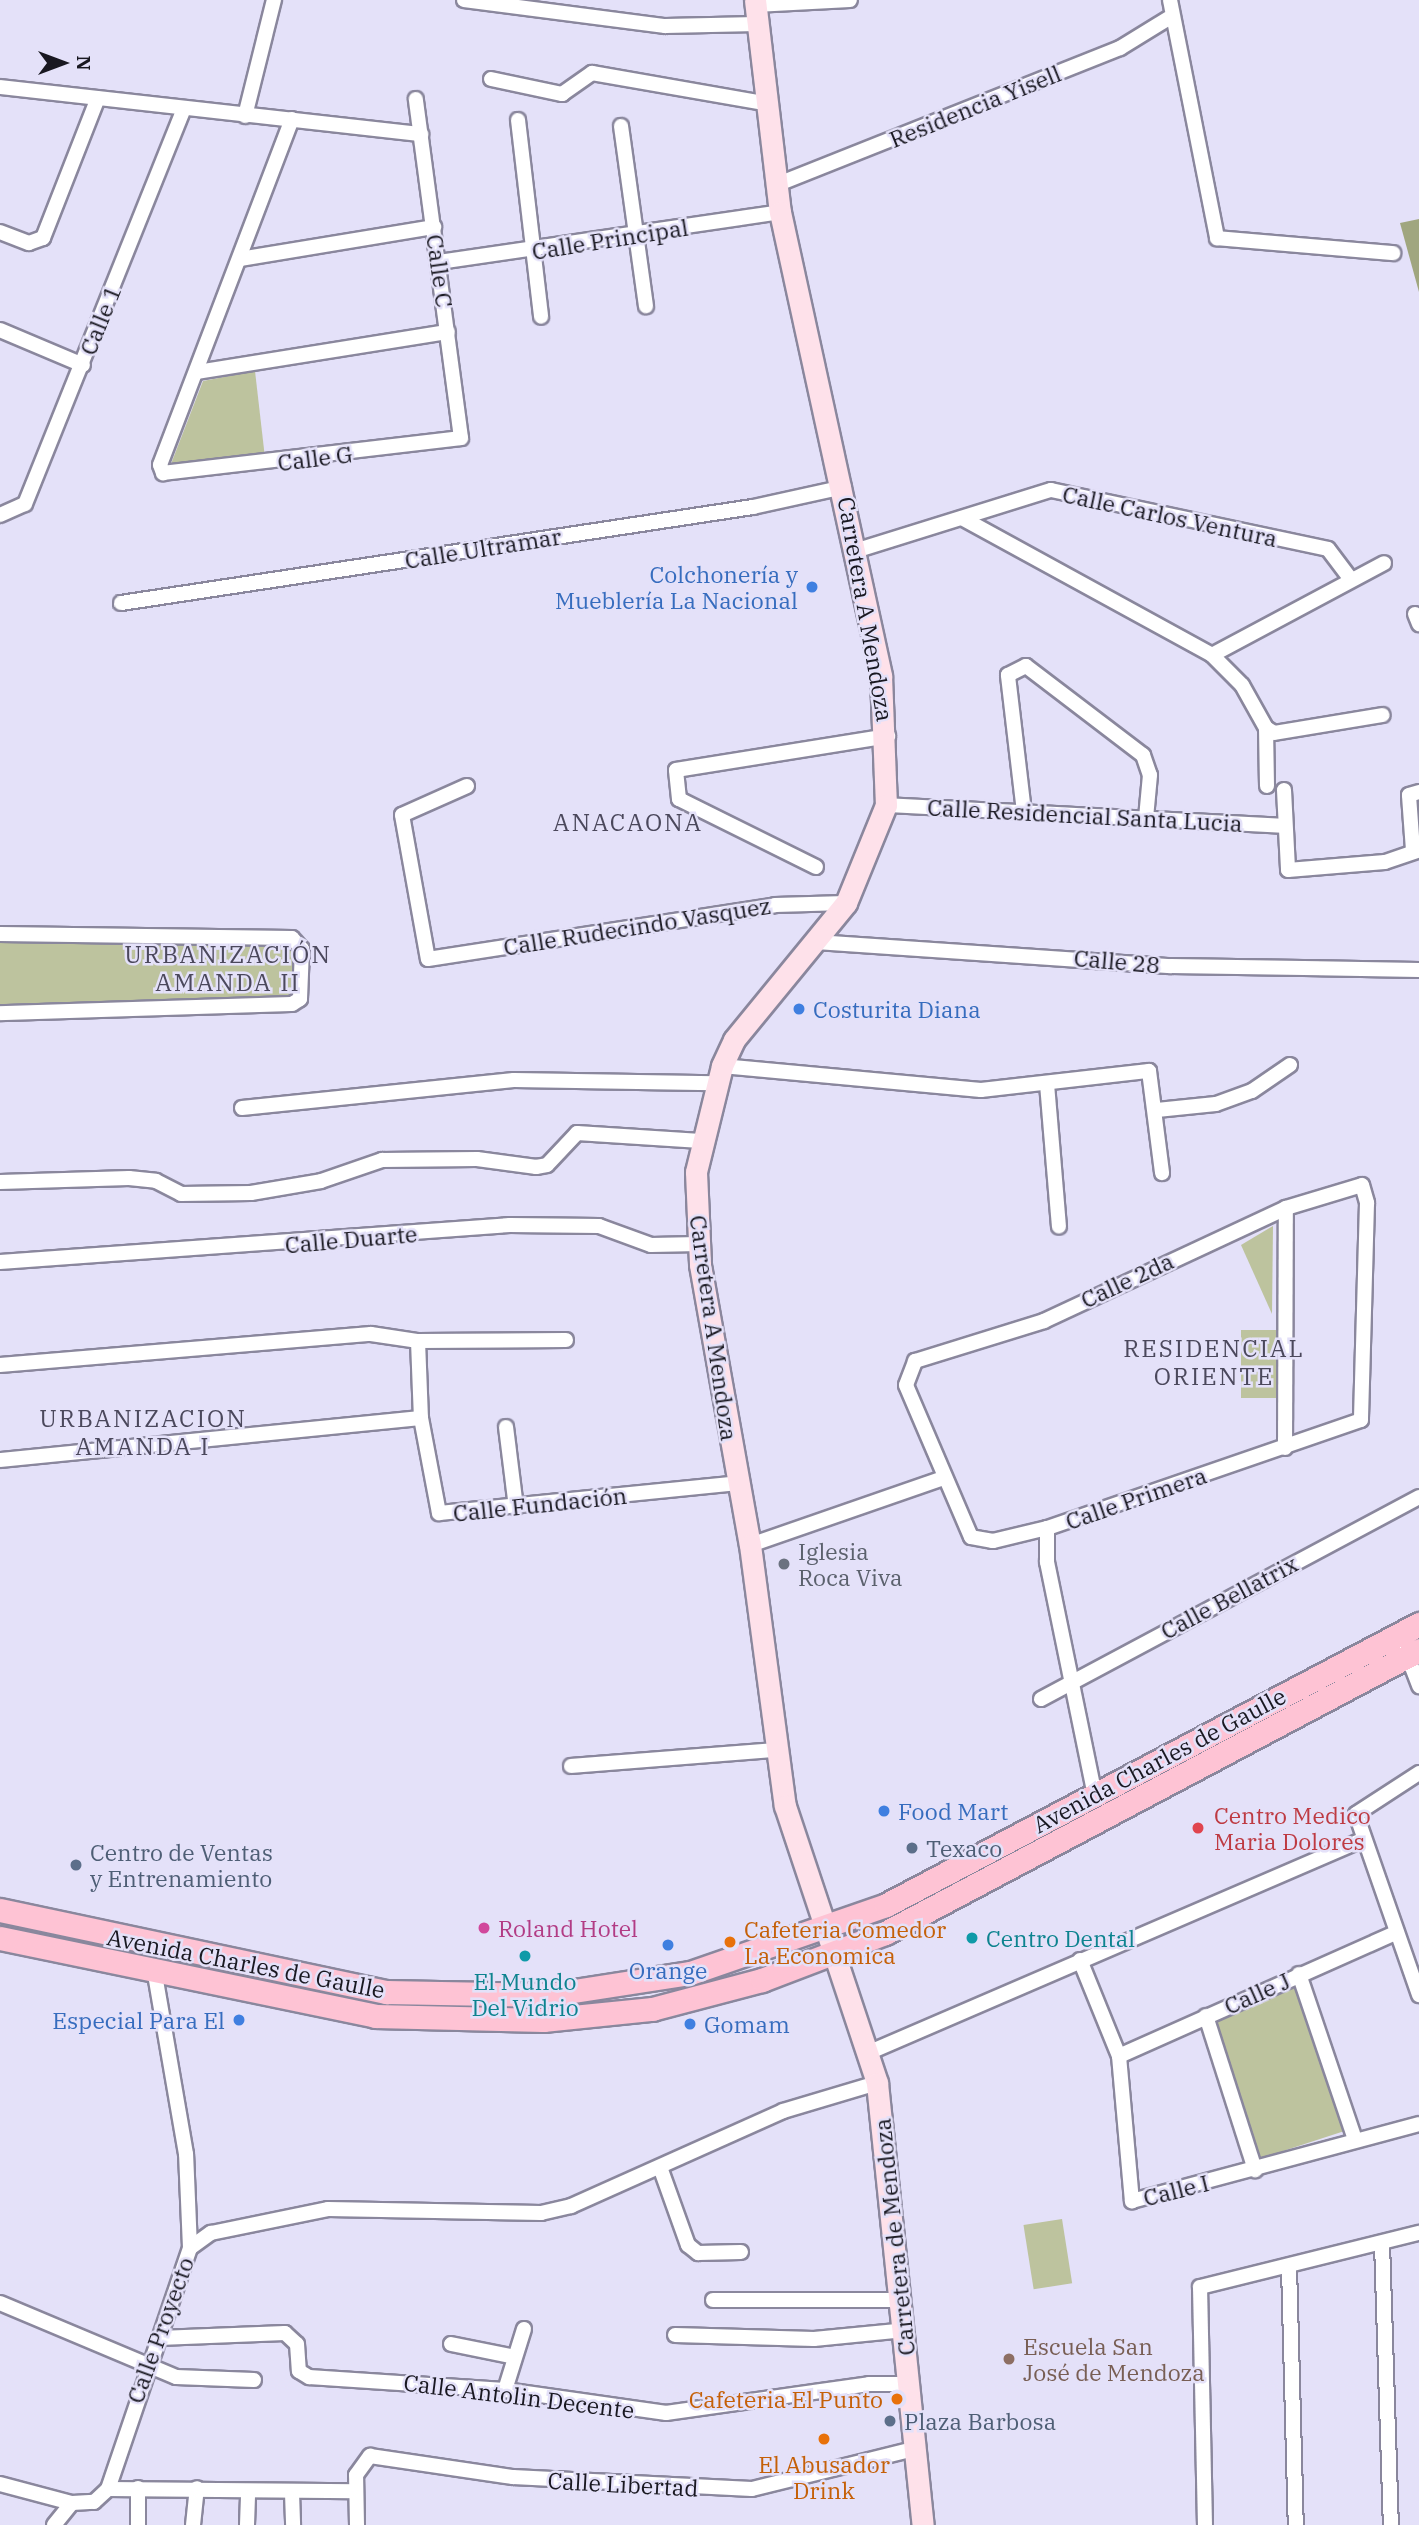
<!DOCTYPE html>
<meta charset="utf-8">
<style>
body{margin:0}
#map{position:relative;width:1419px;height:2525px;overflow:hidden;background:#e4e1f9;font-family:"IBM Plex Serif",serif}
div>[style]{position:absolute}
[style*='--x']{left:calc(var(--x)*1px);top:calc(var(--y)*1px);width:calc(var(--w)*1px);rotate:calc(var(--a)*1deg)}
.green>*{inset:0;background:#bdc39e;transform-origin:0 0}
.forest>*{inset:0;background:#a0a67f}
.roads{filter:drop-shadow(2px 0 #8a879d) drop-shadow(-2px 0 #8a879d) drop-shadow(0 2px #8a879d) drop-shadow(0 -2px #8a879d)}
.street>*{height:14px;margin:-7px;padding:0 7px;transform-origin:7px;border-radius:7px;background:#fff}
.secondary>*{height:21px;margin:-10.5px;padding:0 10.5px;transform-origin:10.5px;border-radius:10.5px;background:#fee1ea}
.primary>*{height:23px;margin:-11.5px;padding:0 11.5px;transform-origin:11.5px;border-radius:11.5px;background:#fec3d4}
.dots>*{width:19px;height:19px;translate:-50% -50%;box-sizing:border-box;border:4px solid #e4e1f9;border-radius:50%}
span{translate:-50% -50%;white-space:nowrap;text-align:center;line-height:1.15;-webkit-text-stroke:5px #e4e1f9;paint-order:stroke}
.street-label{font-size:23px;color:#191821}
.shop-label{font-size:23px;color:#366cbe}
.right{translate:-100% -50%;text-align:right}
.left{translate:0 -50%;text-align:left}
.worship-label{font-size:23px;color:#5b616d}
.health-label{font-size:23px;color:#be3a42}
.service-label{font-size:23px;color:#4e5e75}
.hotel-label{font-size:23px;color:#b23c85}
.food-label{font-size:23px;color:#c56008}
.culture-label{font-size:23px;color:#0d838f}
.education-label{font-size:23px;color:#785e54}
.neighbourhood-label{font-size:24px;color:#4b485c;letter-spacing:2px}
.north{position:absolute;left:28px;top:28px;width:70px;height:70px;-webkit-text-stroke:5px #e4e1f9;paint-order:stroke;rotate:90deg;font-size:19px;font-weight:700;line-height:28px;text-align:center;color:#191821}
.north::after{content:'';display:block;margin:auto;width:24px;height:32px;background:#191821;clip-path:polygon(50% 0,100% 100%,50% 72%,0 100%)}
</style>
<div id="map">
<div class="green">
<div style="clip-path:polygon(255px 371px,265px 458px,169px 469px,203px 381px)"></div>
<div style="clip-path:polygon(0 941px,296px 945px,294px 999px,0 1008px)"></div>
<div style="clip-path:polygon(1273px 1226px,1272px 1314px,1241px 1245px)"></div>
<div style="left:1241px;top:1330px;width:35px;height:68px"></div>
<div style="left:1296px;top:1987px;width:152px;height:87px;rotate:72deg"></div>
<div style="left:1062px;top:2219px;width:65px;height:39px;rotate:81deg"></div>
</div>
<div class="forest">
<div style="clip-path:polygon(1419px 219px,1419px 292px,1400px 223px)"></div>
</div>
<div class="roads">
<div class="street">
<div style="--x:464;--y:0;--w:203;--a:7.4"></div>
<div style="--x:665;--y:26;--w:92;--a:-1.2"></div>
<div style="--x:1170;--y:0;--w:243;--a:78.8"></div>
<div style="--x:1217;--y:238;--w:177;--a:4.9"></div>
<div style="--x:755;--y:5;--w:95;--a:-3"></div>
<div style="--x:491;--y:79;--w:73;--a:11.9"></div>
<div style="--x:562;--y:94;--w:37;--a:-35"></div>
<div style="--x:592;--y:73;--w:175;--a:9.9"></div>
<div style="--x:0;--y:87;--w:424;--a:6.4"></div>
<div style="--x:245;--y:116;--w:120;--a:-76"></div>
<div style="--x:292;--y:119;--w:370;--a:110.9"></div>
<div style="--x:160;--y:465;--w:9;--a:69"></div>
<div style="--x:163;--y:473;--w:300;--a:-6.7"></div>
<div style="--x:461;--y:438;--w:342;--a:-97.6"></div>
<div style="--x:518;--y:120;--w:198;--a:83.3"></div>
<div style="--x:621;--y:126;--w:182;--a:82.1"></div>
<div style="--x:776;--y:185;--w:370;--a:-21.7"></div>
<div style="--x:1120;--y:48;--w:57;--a:-31.5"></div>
<div style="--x:0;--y:232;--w:31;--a:21"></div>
<div style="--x:29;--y:243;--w:15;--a:-20"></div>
<div style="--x:43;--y:238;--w:150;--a:-68.6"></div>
<div style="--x:240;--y:259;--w:197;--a:-9.4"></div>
<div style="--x:439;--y:262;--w:345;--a:-8.3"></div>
<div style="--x:0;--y:330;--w:90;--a:22.9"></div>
<div style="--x:197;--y:372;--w:254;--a:-9.1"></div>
<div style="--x:0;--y:515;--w:27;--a:-24"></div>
<div style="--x:25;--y:504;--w:426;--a:-68.1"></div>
<div style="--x:962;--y:518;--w:285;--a:28.7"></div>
<div style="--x:1212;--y:655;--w:42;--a:45"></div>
<div style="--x:1242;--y:685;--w:49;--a:60.8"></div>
<div style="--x:1266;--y:728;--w:58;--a:89"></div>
<div style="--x:858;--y:550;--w:202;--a:-17.3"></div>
<div style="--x:1051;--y:490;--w:283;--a:12"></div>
<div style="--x:1328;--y:549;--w:36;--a:53"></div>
<div style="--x:121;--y:603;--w:639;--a:-8.64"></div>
<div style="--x:753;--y:507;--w:93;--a:-12.4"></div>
<div style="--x:1415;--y:614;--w:11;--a:68"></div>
<div style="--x:1212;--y:655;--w:195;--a:-28.1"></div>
<div style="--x:1266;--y:728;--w:9;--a:32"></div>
<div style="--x:1274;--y:733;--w:110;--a:-9.4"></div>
<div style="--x:467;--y:786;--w:71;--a:156"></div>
<div style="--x:402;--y:815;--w:146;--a:79.8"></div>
<div style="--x:428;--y:959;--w:351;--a:-8.8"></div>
<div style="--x:775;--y:905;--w:71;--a:-1.6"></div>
<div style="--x:1284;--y:790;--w:80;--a:87.1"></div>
<div style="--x:1288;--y:870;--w:97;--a:-4.7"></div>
<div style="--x:1385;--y:862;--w:36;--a:-19"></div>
<div style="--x:886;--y:805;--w:399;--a:3"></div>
<div style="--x:1024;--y:812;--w:138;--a:-96.7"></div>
<div style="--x:1008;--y:675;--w:20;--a:-27"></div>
<div style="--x:1026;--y:666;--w:147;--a:37.3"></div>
<div style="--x:1143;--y:755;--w:21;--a:71"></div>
<div style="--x:1150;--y:775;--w:43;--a:95.3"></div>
<div style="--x:1413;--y:850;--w:55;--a:-94.2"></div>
<div style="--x:1409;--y:795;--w:10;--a:-17"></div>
<div style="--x:816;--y:867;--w:153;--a:-153.6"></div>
<div style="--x:679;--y:799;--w:29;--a:-96"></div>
<div style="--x:676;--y:770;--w:215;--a:-9.1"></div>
<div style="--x:0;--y:934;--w:292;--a:0.8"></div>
<div style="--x:292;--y:938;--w:15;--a:48"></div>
<div style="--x:302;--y:949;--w:50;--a:92.3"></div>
<div style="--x:300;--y:999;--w:9;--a:148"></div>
<div style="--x:292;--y:1004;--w:292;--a:178.2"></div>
<div style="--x:816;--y:942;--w:356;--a:3.9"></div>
<div style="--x:1171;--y:966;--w:248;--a:0.9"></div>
<div style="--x:722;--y:1066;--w:260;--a:5.3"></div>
<div style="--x:981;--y:1090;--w:169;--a:-6.5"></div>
<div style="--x:1149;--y:1071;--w:103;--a:82.7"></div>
<div style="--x:1047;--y:1084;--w:143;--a:85.2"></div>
<div style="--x:242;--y:1108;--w:273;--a:-5.9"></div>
<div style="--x:514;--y:1080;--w:201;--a:0.9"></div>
<div style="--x:1157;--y:1110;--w:59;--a:-5.8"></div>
<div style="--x:1216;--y:1104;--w:38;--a:-20"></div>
<div style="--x:1252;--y:1091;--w:46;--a:-34.4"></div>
<div style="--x:0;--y:1182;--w:129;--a:-1.8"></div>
<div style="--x:129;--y:1178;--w:27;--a:6"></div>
<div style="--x:156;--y:1181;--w:28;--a:27"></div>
<div style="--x:181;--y:1194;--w:70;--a:-0.8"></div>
<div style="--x:251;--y:1193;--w:71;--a:-9.7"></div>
<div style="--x:321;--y:1181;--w:65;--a:-19"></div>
<div style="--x:382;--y:1160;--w:95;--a:-0.6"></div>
<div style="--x:477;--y:1159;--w:60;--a:7.7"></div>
<div style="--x:536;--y:1167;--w:11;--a:-10"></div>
<div style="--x:547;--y:1165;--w:44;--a:-46.8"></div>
<div style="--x:577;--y:1133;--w:124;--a:3.7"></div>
<div style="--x:1362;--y:1185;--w:19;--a:74"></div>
<div style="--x:1367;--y:1203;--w:217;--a:91.6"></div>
<div style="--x:1361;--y:1420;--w:332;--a:161"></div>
<div style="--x:1047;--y:1528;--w:56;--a:166.5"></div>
<div style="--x:993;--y:1541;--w:22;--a:-170"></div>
<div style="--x:971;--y:1537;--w:165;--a:-113.2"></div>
<div style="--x:906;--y:1385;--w:26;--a:-69"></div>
<div style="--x:915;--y:1361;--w:135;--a:-17.2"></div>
<div style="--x:1044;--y:1321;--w:267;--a:-25"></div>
<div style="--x:1286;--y:1208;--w:79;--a:-16.8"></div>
<div style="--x:0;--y:1262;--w:511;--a:-4.15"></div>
<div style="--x:510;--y:1225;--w:89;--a:0.6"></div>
<div style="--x:599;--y:1226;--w:55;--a:20.1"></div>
<div style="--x:651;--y:1245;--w:48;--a:-1.2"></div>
<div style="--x:418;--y:1341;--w:77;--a:87.8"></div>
<div style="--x:421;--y:1418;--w:97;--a:79.3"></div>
<div style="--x:439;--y:1513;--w:301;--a:-5.7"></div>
<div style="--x:0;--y:1365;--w:372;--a:-4.8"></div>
<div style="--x:371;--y:1334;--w:48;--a:8.5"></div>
<div style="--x:418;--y:1341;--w:148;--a:-0.4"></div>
<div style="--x:506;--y:1427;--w:81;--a:82.9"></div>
<div style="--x:1285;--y:1448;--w:240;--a:-89.8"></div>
<div style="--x:0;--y:1460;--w:423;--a:-5.7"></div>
<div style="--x:1047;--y:1528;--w:34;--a:90"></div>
<div style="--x:1047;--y:1562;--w:238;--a:78.4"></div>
<div style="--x:750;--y:1545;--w:205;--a:-19.1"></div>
<div style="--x:1405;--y:1649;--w:40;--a:69"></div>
<div style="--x:1041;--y:1699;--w:429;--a:-28.1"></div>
<div style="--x:571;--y:1766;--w:205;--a:-4.5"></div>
<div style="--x:1419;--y:1773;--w:75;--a:146.9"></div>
<div style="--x:1356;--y:1814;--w:192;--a:70.8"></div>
<div style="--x:1080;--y:1960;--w:104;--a:67.9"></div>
<div style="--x:1119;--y:2056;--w:146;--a:84.9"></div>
<div style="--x:1132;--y:2201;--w:297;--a:-15"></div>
<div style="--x:1299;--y:1974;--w:174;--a:71.3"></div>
<div style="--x:1206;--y:2016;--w:162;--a:72.3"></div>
<div style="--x:870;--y:2052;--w:536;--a:-23.31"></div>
<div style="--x:1119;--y:2056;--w:304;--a:-24"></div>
<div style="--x:660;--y:2167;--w:83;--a:70.3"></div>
<div style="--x:688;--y:2245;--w:13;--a:39"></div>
<div style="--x:698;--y:2253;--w:43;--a:-1.3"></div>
<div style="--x:1382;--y:2243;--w:282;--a:88.2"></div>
<div style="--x:190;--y:2248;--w:26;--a:-36"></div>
<div style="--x:211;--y:2233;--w:119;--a:-11.6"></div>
<div style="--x:328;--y:2209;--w:213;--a:1.1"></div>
<div style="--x:541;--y:2213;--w:31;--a:-13"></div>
<div style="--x:571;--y:2206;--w:232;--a:-24.1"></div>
<div style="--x:783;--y:2111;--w:98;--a:-16.6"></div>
<div style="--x:1289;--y:2266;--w:259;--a:88.5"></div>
<div style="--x:713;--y:2300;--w:190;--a:0"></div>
<div style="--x:0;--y:2303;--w:191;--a:22.8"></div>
<div style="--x:176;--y:2377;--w:78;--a:2.2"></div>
<div style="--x:675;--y:2335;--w:139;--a:1.6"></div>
<div style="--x:814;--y:2339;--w:91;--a:-5.6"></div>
<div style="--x:159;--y:2338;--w:126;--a:-2.3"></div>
<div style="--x:285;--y:2333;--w:16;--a:43"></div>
<div style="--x:297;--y:2344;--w:27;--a:86"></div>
<div style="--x:299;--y:2371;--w:12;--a:31"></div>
<div style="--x:309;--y:2377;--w:196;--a:3.8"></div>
<div style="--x:505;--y:2390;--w:163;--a:8.1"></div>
<div style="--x:666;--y:2413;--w:205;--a:-8.1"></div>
<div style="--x:869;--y:2384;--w:41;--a:0"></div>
<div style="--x:451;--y:2344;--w:65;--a:11.5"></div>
<div style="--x:505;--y:2390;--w:64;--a:-72.7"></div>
<div style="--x:0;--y:2484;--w:74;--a:14.8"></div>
<div style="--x:108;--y:2489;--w:248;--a:0.5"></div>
<div style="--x:292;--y:2493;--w:32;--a:88"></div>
<div style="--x:54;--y:2525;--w:28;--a:-51"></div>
<div style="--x:72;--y:2503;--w:22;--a:-3"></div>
<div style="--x:94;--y:2502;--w:19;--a:-43"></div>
<div style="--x:108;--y:2489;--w:255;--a:-71.2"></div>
<div style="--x:190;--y:2248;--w:94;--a:-92.4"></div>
<div style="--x:186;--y:2154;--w:183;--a:-99.8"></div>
<div style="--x:138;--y:2525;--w:37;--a:-90"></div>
<div style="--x:193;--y:2525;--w:37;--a:-84"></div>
<div style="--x:247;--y:2525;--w:31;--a:-88"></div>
<div style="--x:357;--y:2525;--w:50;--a:-91.1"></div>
<div style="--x:356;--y:2475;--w:24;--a:-54"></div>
<div style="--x:370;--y:2456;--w:145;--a:8.4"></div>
<div style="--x:513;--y:2477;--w:239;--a:2.9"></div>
<div style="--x:752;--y:2489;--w:167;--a:-13.9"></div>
<div style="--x:1205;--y:2525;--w:238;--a:-91.2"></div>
<div style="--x:1200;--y:2287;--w:226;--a:-13.9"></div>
</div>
<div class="secondary">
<div style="--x:755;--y:0;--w:213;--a:83.3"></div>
<div style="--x:780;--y:212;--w:475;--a:77.7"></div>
<div style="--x:881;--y:676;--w:129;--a:87.8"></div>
<div style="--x:886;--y:805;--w:106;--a:112.2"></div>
<div style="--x:846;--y:903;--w:177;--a:129.3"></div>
<div style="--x:734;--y:1040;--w:29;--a:115"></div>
<div style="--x:722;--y:1066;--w:109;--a:103.8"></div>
<div style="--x:696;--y:1172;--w:93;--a:87.5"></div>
<div style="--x:700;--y:1265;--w:284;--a:79.9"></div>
<div style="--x:750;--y:1545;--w:263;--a:82.4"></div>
<div style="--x:785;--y:1806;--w:292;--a:71.6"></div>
<div style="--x:877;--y:2083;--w:444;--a:84.1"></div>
</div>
<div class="primary">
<div style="--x:0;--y:1910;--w:395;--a:12"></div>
<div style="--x:386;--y:1992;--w:162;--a:1.1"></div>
<div style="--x:548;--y:1995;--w:144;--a:-8.8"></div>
<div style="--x:690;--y:1973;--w:207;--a:-19.1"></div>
<div style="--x:886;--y:1905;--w:603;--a:-27.8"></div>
<div style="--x:0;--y:1938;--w:383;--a:11.7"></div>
<div style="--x:375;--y:2016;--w:168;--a:1.4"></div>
<div style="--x:543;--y:2020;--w:110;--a:-5.8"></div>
<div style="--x:652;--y:2009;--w:114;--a:-14.8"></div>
<div style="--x:762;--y:1980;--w:132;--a:-20.9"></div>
<div style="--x:885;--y:1933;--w:604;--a:-27.92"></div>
</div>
</div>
<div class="dots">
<div style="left:812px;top:587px;background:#3f7fe0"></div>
<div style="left:799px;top:1009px;background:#3f7fe0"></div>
<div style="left:784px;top:1564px;background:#6b7280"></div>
<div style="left:884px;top:1811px;background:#3f7fe0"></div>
<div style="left:1198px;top:1828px;background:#e0444e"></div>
<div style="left:912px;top:1848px;background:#5c6f8a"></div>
<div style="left:76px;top:1865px;background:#5c6f8a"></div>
<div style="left:484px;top:1928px;background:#d1479c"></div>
<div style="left:972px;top:1938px;background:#0f9aa8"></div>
<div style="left:730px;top:1942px;background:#e8710a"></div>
<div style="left:668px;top:1945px;background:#3f7fe0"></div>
<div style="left:525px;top:1956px;background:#0f9aa8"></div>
<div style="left:239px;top:2020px;background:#3f7fe0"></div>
<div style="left:690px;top:2024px;background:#3f7fe0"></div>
<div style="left:1009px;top:2359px;background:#8d6e63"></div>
<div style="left:897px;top:2399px;background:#e8710a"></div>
<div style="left:890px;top:2421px;background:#5c6f8a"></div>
<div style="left:824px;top:2439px;background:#e8710a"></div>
</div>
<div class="street-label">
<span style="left:975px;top:106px;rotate:-22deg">Residencia Yisell</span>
<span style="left:610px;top:239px;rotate:-9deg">Calle Principal</span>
<span style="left:440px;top:271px;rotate:82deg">Calle C</span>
<span style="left:100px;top:320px;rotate:-68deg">Calle 1</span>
<span style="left:315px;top:458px;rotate:-7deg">Calle G</span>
<span style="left:1170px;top:516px;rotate:12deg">Calle Carlos Ventura</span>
<span style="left:483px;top:548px;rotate:-9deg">Calle Ultramar</span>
<span style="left:866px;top:609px;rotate:80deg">Carretera A Mendoza</span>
<span style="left:1085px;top:815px;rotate:3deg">Calle Residencial Santa Lucia</span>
<span style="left:637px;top:926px;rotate:-9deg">Calle Rudecindo Vasquez</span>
<span style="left:1117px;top:961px;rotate:5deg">Calle 28</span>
<span style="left:351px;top:1239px;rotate:-5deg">Calle Duarte</span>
<span style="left:1127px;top:1280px;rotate:-25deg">Calle 2da</span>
<span style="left:714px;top:1328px;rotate:82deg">Carretera A Mendoza</span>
<span style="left:1136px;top:1498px;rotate:-19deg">Calle Primera</span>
<span style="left:540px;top:1504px;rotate:-6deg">Calle Fundación</span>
<span style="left:1229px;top:1597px;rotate:-28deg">Calle Bellatrix</span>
<span style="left:1159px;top:1760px;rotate:-28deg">Avenida Charles de Gaulle</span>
<span style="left:246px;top:1963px;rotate:11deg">Avenida Charles de Gaulle</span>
<span style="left:1257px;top:1993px;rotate:-24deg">Calle J</span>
<span style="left:1176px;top:2190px;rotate:-14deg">Calle I</span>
<span style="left:894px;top:2237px;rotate:-96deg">Carretera de Mendoza</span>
<span style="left:160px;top:2330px;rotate:-70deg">Calle Proyecto</span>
<span style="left:519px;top:2396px;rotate:7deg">Calle Antolin Decente</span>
<span style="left:623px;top:2484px;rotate:3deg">Calle Libertad</span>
</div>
<div class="shop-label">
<span class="right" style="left:798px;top:587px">Colchonería y<br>Mueblería La Nacional</span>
<span class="left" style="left:813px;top:1009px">Costurita Diana</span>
<span class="left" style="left:898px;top:1811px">Food Mart</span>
<span style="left:668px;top:1970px">Orange</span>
<span class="right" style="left:225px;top:2020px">Especial Para El</span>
<span class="left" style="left:704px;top:2024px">Gomam</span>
</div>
<div class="worship-label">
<span class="left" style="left:798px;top:1564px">Iglesia<br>Roca Viva</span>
</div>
<div class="health-label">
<span class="left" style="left:1214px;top:1828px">Centro Medico<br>Maria Dolores</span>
</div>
<div class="service-label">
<span class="left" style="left:926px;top:1848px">Texaco</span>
<span class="left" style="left:90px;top:1865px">Centro de Ventas<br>y Entrenamiento</span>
<span class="left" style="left:904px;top:2421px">Plaza Barbosa</span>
</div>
<div class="hotel-label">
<span class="left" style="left:498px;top:1928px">Roland Hotel</span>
</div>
<div class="food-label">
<span class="left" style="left:744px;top:1942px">Cafeteria Comedor<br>La Economica</span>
<span class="right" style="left:883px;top:2399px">Cafeteria El Punto</span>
<span style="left:824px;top:2477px">El Abusador<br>Drink</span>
</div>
<div class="culture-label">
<span class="left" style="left:986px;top:1938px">Centro Dental</span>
<span style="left:525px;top:1994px">El Mundo<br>Del Vidrio</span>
</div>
<div class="education-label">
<span class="left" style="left:1023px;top:2359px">Escuela San<br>José de Mendoza</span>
</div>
<div class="neighbourhood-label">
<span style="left:628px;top:823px">ANACAONA</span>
<span style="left:228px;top:969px">URBANIZACIÓN<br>AMANDA II</span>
<span style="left:1214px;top:1363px">RESIDENCIAL<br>ORIENTE</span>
<span style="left:143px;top:1433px">URBANIZACION<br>AMANDA I</span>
</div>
<div class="north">N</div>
</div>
